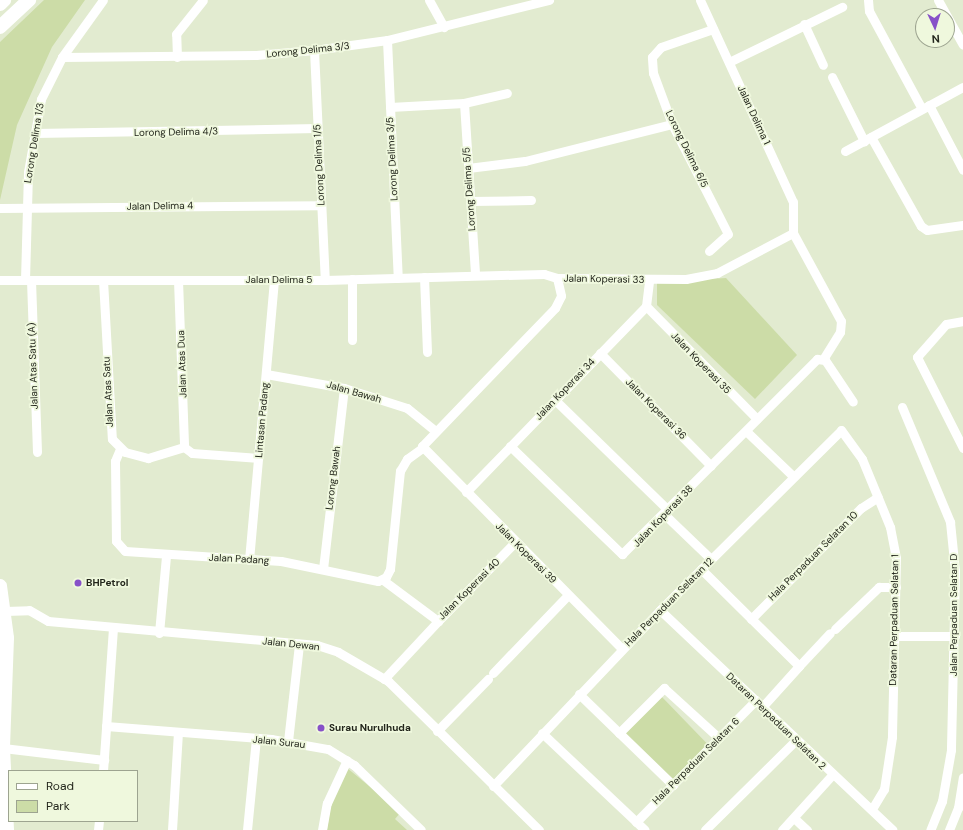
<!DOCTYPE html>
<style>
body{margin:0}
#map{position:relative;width:963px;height:830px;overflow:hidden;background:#e2ebd0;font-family:"DM Sans",sans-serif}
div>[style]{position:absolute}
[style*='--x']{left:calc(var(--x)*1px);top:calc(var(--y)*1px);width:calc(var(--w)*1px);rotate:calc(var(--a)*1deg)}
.green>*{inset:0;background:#ccdca7;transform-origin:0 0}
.street>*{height:9px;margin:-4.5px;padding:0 4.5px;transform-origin:4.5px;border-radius:4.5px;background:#fff}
.primary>*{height:14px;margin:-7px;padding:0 7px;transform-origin:7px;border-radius:7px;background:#fff}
.dots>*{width:11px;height:11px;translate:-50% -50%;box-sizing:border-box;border:2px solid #eff8dd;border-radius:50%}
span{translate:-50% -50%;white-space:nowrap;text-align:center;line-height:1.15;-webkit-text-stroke:3.5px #eff8dd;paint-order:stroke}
.street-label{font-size:10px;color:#23261c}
.poi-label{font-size:10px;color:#23261c;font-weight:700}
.left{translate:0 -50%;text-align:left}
.legend{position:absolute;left:8px;top:770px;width:130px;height:52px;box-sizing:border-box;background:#eff8dd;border:1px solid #9da490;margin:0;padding:5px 7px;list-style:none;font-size:12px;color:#23261c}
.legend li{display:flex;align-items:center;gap:8px;height:20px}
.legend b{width:20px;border:1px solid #9da490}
.north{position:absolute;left:915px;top:8px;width:40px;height:40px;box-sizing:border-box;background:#eff8dd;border:1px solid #9da490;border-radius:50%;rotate:176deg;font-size:11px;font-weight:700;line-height:16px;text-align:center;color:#23261c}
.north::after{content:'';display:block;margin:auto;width:14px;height:18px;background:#8751c8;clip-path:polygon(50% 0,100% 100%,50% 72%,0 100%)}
</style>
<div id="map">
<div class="green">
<div style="clip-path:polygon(44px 0,85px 0,52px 47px,17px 125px,0 200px,0 42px)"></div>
<div style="clip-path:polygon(726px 278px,797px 355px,755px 399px,657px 305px,657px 282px)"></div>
<div style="left:661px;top:696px;width:71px;height:54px;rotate:46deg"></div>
<div style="clip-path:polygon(347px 768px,401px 812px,395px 819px,407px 830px,327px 830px,331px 804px)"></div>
</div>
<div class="street">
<div style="--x:429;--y:0;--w:31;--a:61"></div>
<div style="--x:700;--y:0;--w:222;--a:65.3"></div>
<div style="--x:793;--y:202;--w:31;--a:90"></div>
<div style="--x:868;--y:0;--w:11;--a:85"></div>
<div style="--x:869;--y:11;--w:111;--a:61.6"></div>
<div style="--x:938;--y:0;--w:51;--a:60.9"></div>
<div style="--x:804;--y:24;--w:45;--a:65.1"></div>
<div style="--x:387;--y:40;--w:238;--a:87.4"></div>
<div style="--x:314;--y:50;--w:230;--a:87.3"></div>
<div style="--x:62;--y:57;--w:194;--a:-0.6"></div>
<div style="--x:256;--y:55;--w:58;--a:-4.9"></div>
<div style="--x:314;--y:50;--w:74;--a:-7.8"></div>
<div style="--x:387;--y:40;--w:167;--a:-13.9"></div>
<div style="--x:177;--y:57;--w:23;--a:-92"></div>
<div style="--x:176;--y:34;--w:43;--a:-51.5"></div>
<div style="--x:729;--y:62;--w:126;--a:-26"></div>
<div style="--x:832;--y:77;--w:72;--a:63.4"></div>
<div style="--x:464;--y:103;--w:172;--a:86.3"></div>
<div style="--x:929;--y:105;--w:73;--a:62.4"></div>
<div style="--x:390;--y:107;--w:74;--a:-3.1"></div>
<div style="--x:464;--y:103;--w:44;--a:-13.1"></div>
<div style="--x:35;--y:133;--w:282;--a:-1"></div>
<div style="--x:871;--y:137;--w:102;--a:60.7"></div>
<div style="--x:921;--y:226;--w:7;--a:34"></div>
<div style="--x:927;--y:230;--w:36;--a:-8"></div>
<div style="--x:845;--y:151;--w:134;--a:-28.5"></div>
<div style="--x:468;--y:168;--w:57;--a:-7"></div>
<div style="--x:525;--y:161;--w:152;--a:-14.1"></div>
<div style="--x:470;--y:201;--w:61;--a:-0.9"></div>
<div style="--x:0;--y:208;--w:321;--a:-0.5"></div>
<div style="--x:793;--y:233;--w:100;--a:61.4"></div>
<div style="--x:841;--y:321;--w:11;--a:95"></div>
<div style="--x:840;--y:332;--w:31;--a:122"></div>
<div style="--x:709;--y:251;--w:25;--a:-42"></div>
<div style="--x:728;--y:234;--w:123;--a:-117"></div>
<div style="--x:672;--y:124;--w:54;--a:-110.4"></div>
<div style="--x:653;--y:73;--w:16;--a:-94"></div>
<div style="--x:652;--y:57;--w:13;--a:-48"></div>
<div style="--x:661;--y:47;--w:55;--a:-19.1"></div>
<div style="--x:424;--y:277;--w:75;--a:87.7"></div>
<div style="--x:557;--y:278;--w:18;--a:77"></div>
<div style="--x:561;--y:296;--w:13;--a:117"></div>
<div style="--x:555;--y:308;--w:192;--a:133.9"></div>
<div style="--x:422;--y:446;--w:285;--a:45.4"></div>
<div style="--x:0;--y:280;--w:325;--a:0"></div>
<div style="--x:325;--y:280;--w:219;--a:-1.6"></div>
<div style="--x:544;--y:274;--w:14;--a:17"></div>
<div style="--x:557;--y:278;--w:129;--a:0.4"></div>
<div style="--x:686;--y:279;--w:32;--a:-11"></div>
<div style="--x:717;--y:273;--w:86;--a:-27.8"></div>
<div style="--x:25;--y:280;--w:108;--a:-88.4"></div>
<div style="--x:28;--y:172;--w:74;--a:-79.9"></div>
<div style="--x:41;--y:99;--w:47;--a:-63.4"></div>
<div style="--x:62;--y:57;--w:70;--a:-54.3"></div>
<div style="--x:31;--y:280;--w:172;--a:88"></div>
<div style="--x:103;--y:280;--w:159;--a:86.8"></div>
<div style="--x:112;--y:439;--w:18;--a:45"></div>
<div style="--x:125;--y:452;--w:24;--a:15"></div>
<div style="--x:148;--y:458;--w:38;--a:-17"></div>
<div style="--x:178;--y:280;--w:167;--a:87.9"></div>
<div style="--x:184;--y:447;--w:10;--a:37"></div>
<div style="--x:192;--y:453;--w:66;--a:4.3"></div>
<div style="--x:646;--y:306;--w:158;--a:45.5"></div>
<div style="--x:963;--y:321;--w:17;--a:170"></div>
<div style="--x:946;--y:324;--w:44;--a:131.3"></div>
<div style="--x:917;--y:357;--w:102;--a:63.2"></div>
<div style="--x:352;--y:340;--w:61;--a:-90"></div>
<div style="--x:600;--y:353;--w:158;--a:45.5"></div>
<div style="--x:266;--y:374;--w:79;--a:10.2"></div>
<div style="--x:344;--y:388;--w:66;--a:17.6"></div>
<div style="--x:407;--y:408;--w:35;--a:39"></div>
<div style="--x:555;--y:400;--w:158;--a:44.2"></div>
<div style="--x:902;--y:407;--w:125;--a:67.3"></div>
<div style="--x:950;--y:522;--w:49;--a:84.2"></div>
<div style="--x:955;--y:571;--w:179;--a:91.3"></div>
<div style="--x:951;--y:750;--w:52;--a:100"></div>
<div style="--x:942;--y:801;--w:31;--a:112"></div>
<div style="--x:746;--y:431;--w:66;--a:43.8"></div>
<div style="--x:510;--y:446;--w:156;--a:44"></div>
<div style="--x:622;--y:554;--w:276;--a:-45"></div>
<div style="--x:817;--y:359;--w:8;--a:7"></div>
<div style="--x:825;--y:360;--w:50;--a:56.3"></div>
<div style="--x:120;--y:449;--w:13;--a:113"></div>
<div style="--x:115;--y:461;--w:80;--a:89.3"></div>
<div style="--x:116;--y:541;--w:13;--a:48"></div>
<div style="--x:125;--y:551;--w:156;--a:3.7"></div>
<div style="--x:281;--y:561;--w:99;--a:11.7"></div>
<div style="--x:378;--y:581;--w:9;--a:-27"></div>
<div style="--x:386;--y:577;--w:9;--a:-63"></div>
<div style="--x:390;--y:569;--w:99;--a:-84.2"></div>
<div style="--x:400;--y:471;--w:14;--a:-60"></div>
<div style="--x:407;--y:459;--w:19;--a:-36"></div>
<div style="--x:466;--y:492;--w:259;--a:-45.9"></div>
<div style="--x:646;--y:306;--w:26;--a:-83"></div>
<div style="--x:664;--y:514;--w:65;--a:43.8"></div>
<div style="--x:249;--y:560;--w:281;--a:-84.9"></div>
<div style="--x:323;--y:569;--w:182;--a:-83.4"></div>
<div style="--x:701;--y:569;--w:138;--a:44.7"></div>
<div style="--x:799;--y:666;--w:45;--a:-46.8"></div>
<div style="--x:383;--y:580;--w:69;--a:36.7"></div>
<div style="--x:438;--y:621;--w:110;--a:-45.7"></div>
<div style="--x:660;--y:610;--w:320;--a:43.4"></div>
<div style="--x:5;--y:611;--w:24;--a:-2"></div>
<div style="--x:29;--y:610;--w:22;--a:30"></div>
<div style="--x:48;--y:621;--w:270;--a:5.1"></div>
<div style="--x:317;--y:645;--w:22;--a:18"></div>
<div style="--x:338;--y:652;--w:58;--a:30.1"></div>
<div style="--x:388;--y:681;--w:212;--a:44.6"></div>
<div style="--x:751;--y:619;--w:156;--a:-45.3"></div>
<div style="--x:861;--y:508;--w:20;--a:-33"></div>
<div style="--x:835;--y:629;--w:61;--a:-43.7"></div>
<div style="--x:879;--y:587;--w:17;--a:0"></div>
<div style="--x:159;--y:633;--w:77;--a:-84.8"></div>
<div style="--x:895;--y:636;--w:60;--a:0"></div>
<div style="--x:493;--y:673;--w:108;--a:-46.1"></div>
<div style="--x:384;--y:679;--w:79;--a:-47"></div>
<div style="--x:579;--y:694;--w:131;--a:44.1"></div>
<div style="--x:763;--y:706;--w:54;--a:-48"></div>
<div style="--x:106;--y:726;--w:166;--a:4.5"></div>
<div style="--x:271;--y:739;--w:58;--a:10"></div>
<div style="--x:328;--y:749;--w:31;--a:32"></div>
<div style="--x:354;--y:765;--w:93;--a:44.1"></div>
<div style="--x:437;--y:731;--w:73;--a:-45.6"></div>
<div style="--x:542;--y:733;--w:141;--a:43.3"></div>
<div style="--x:619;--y:733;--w:64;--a:-45"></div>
<div style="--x:664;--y:688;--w:74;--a:42.3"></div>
<div style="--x:288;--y:741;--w:98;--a:-83.5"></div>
<div style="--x:3;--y:748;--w:102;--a:6.8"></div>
<div style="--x:103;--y:771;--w:143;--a:-86"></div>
<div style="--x:493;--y:786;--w:243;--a:-46.5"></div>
<div style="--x:660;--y:610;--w:255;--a:-44.8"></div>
<div style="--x:841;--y:430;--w:36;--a:54"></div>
<div style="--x:862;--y:459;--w:74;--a:67.6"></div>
<div style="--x:890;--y:527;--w:32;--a:79"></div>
<div style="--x:896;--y:558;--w:179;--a:91.3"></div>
<div style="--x:892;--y:737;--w:53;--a:98.7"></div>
<div style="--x:884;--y:789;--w:23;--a:121"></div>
<div style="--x:794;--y:818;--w:18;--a:43"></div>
<div style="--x:636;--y:822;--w:171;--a:-45.5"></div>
<div style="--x:98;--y:830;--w:9;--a:-84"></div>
<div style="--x:172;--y:830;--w:98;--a:-86.5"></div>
<div style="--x:247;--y:830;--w:92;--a:-84.4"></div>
<div style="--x:322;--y:830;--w:27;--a:-80"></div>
<div style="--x:327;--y:803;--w:47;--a:-65.1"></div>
<div style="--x:705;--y:830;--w:128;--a:-44.7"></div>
<div style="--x:782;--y:830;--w:74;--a:-47.7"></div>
<div style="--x:949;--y:830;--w:24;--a:-68"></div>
<div style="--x:958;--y:808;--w:31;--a:-81"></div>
</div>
<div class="primary">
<div style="--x:0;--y:4;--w:6;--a:-45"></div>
<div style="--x:0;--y:27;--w:40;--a:-43"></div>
<div style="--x:0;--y:586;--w:52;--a:82.3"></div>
<div style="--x:7;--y:638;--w:110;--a:92.1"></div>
<div style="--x:3;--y:748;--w:82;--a:87.2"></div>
</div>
<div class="dots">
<div style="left:78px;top:583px;background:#8751c8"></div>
<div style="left:321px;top:728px;background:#8751c8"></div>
</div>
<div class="street-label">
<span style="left:308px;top:50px;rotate:-6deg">Lorong Delima 3/3</span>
<span style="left:754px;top:115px;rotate:65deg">Jalan Delima 1</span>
<span style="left:176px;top:132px;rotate:-1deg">Lorong Delima 4/3</span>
<span style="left:34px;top:143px;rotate:-81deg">Lorong Delima 1/3</span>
<span style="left:687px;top:149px;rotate:64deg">Lorong Delima 6/5</span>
<span style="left:392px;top:159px;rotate:-93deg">Lorong Delima 3/5</span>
<span style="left:319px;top:165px;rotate:-93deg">Lorong Delima 1/5</span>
<span style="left:469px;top:189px;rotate:-94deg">Lorong Delima 5/5</span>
<span style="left:160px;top:206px;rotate:-1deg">Jalan Delima 4</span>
<span style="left:604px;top:279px;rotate:1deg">Jalan Koperasi 33</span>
<span style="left:279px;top:280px">Jalan Delima 5</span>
<span style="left:701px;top:363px;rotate:46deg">Jalan Koperasi 35</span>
<span style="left:182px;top:364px;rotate:-92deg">Jalan Atas Dua</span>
<span style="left:33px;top:366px;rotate:-92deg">Jalan Atas Satu (A)</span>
<span style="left:565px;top:389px;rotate:-46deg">Jalan Koperasi 34</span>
<span style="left:108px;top:392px;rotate:-93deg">Jalan Atas Satu</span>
<span style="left:354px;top:392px;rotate:16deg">Jalan Bawah</span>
<span style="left:656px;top:409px;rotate:45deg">Jalan Koperasi 36</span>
<span style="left:262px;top:420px;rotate:-85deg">Lintasan Padang</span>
<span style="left:333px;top:478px;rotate:-83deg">Lorong Bawah</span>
<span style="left:663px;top:516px;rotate:-46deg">Jalan Koperasi 38</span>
<span style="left:526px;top:553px;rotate:45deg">Jalan Koperasi 39</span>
<span style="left:813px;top:556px;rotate:-45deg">Hala Perpaduan Selatan 10</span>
<span style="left:239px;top:559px;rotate:3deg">Jalan Padang</span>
<span style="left:469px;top:589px;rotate:-45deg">Jalan Koperasi 40</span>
<span style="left:669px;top:602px;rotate:-45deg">Hala Perpaduan Selatan 12</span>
<span style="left:954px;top:615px;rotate:-90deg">Jalan Perpaduan Selatan D</span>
<span style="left:894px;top:620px;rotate:-89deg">Dataran Perpaduan Selatan 1</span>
<span style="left:291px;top:644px;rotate:6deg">Jalan Dewan</span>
<span style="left:776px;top:721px;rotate:44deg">Dataran Perpaduan Selatan 2</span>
<span style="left:279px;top:742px;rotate:6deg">Jalan Surau</span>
<span style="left:696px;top:761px;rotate:-45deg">Hala Perpaduan Selatan 6</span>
</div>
<div class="poi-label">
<span class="left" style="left:86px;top:583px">BHPetrol</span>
<span class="left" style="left:329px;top:728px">Surau Nurulhuda</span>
</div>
<ul class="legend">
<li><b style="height:5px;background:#fff"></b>Road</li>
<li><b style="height:11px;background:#ccdca7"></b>Park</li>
</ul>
<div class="north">N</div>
</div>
